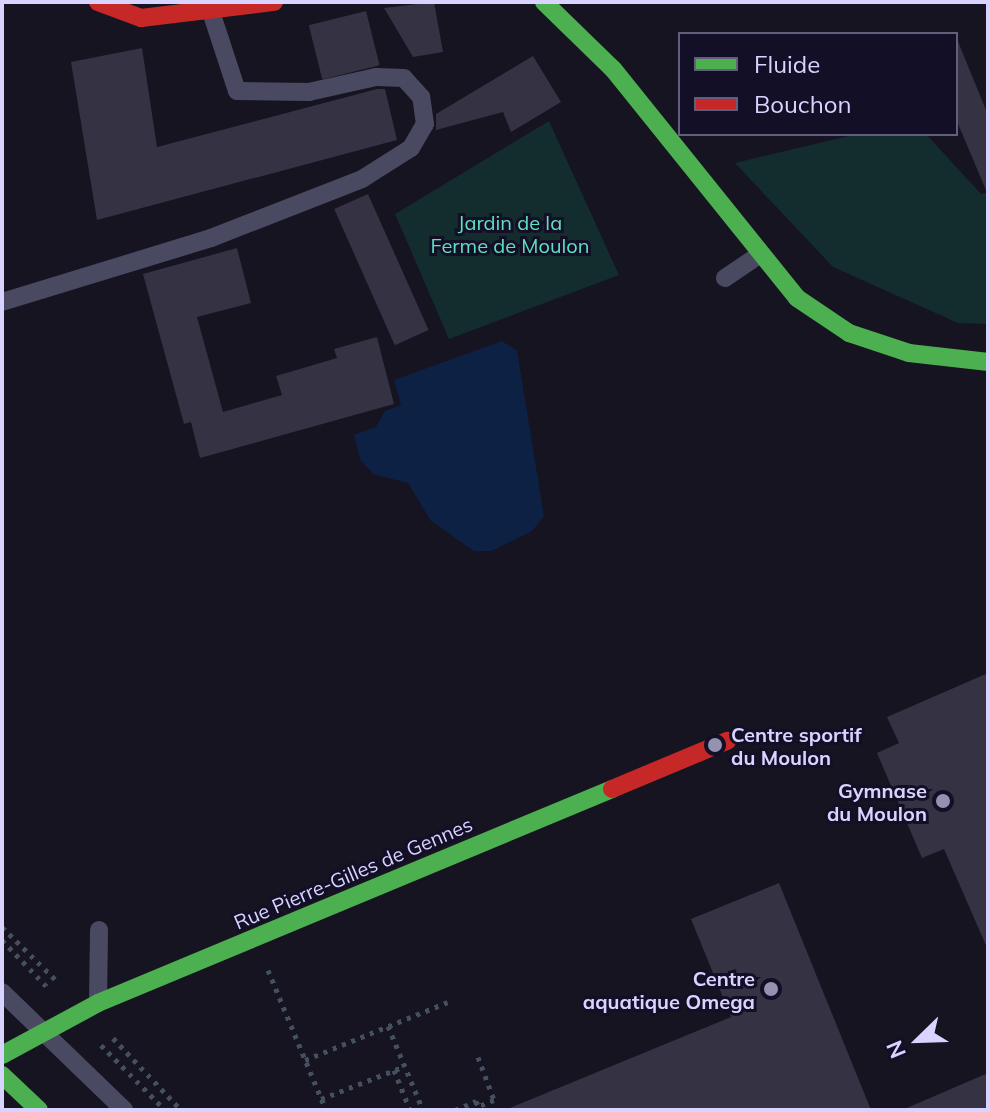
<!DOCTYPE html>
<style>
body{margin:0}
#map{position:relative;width:990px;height:1112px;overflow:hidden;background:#161421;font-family:Mulish,sans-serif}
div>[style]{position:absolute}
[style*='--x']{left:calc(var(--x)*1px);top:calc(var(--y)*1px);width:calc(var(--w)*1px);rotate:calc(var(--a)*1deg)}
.green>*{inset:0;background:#132c2d}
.water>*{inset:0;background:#0d2144}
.building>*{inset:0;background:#343243;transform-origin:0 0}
.path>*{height:5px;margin-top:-2.5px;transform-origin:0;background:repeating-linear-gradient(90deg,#44505f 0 4px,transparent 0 10px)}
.lane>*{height:18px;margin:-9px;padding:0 9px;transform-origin:9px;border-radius:9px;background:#4a4962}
.fast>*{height:18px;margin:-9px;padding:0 9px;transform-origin:9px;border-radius:9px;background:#4caf50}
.jam>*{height:18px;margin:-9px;padding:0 9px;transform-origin:9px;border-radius:9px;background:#c62828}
.dots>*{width:22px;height:22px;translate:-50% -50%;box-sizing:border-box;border:4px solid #130f26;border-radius:50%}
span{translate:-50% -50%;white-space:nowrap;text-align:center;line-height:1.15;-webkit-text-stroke:6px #130f26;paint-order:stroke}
.park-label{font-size:20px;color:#5fe0c0}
.poi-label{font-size:20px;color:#d9d4ff;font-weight:700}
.left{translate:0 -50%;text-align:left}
.right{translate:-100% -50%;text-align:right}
.street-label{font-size:20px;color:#d9d4ff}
.frame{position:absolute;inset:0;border:4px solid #d9d4ff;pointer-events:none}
.legend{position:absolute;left:678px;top:32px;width:280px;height:104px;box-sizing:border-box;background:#130f26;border:2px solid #625e7d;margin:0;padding:10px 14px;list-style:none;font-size:24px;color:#d9d4ff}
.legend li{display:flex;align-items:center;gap:16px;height:40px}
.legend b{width:40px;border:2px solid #625e7d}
.north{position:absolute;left:878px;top:1000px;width:80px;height:80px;-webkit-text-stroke:6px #130f26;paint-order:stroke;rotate:247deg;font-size:22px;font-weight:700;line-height:32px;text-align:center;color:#d9d4ff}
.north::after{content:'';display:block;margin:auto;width:28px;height:36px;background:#d9d4ff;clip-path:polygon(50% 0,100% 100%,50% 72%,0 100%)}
</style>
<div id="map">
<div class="green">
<div style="clip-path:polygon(549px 121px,619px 275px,449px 339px,395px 214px)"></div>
<div style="clip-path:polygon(857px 134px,926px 134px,981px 194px,988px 192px,988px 324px,958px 323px,833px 267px,735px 163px)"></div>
</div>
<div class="water">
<div style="clip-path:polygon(502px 341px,517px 351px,544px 516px,532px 531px,491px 551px,474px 551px,431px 521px,408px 483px,373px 474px,360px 459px,354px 435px,376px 427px,385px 411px,401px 405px,394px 380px)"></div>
</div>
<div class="building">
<div style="clip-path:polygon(434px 2px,443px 52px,413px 57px,384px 8px)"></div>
<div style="left:366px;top:11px;width:56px;height:59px;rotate:76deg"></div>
<div style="clip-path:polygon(957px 39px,988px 115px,988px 195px,956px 119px)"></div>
<div style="clip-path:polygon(142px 48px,157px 147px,377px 89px,385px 89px,397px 140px,97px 220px,71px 62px)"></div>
<div style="clip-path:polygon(533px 56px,561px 102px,511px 132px,503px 112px,436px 130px,436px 114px)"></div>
<div style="left:368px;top:194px;width:149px;height:37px;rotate:66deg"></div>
<div style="clip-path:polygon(237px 248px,251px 303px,197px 317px,223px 412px,282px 395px,276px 376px,337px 358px,334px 349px,377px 337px,394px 404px,200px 458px,191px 422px,184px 424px,143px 274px)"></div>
<div style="clip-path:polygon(988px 673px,988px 950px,944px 849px,922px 858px,877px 753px,899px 743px,887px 717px)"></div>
<div style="clip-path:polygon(779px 883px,871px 1110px,505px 1110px,731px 1017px,691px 919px)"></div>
<div style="clip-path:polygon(988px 1073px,988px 1110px,902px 1110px)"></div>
</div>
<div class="path">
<div style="--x:2;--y:927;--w:78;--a:44.5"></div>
<div style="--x:2;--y:940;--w:66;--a:46.2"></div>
<div style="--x:268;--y:970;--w:152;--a:67.5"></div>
<div style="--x:388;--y:1026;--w:91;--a:67.4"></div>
<div style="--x:113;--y:1038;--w:99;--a:46.6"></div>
<div style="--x:101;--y:1045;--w:91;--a:45.4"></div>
<div style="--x:478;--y:1057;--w:46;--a:69.6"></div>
<div style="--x:494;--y:1100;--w:16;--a:158"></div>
<div style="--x:305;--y:1060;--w:154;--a:-22.1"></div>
<div style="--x:394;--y:1070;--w:43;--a:68.2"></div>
<div style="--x:321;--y:1099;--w:90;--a:-21.4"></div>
<div style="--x:455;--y:1110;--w:23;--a:-23"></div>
<div style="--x:476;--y:1101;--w:10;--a:66"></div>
</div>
<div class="lane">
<div style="--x:725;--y:278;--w:40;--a:-34"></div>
<div style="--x:2;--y:302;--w:219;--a:-17"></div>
<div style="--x:211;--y:238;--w:162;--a:-21.3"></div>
<div style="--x:362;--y:179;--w:58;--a:-32.3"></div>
<div style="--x:411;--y:148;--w:28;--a:-60"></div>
<div style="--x:425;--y:124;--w:27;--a:-98"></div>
<div style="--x:421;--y:97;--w:25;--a:-132"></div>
<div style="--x:404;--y:78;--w:28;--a:-178"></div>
<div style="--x:376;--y:77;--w:69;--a:167.4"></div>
<div style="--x:309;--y:92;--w:72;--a:-179.2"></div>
<div style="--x:237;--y:91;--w:86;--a:-108.2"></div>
<div style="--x:2;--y:992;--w:170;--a:44"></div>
<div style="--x:98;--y:1003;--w:73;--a:-89.2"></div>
</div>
<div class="fast">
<div style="--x:544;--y:2;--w:96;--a:44.2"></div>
<div style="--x:613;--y:69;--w:294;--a:51.2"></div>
<div style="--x:797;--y:298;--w:63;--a:33.9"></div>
<div style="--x:849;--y:333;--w:63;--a:18.4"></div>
<div style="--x:909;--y:353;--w:80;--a:6.5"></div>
<div style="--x:2;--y:1055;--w:109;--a:-28.4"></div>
<div style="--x:98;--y:1003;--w:557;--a:-22.6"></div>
<div style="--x:2;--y:1075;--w:51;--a:43.4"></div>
</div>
<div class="jam">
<div style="--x:98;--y:2;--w:46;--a:20.4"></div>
<div style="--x:141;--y:18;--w:134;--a:-6.9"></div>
<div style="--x:612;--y:789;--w:125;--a:-22.7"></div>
</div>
<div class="dots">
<div style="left:715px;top:745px;background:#9591b1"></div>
<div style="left:943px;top:801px;background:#9591b1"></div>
<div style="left:771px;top:989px;background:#9591b1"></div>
</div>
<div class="park-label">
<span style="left:510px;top:234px">Jardin de la<br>Ferme de Moulon</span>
</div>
<div class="poi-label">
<span class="left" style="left:731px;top:746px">Centre sportif<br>du Moulon</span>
<span class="right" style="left:927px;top:802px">Gymnase<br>du Moulon</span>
<span class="right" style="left:755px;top:990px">Centre<br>aquatique Omega</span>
</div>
<div class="street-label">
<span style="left:353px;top:873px;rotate:-23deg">Rue Pierre-Gilles de Gennes</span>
</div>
<div class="frame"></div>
<ul class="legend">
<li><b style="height:10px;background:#4caf50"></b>Fluide</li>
<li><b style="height:10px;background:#c62828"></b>Bouchon</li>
</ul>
<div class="north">N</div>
</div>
